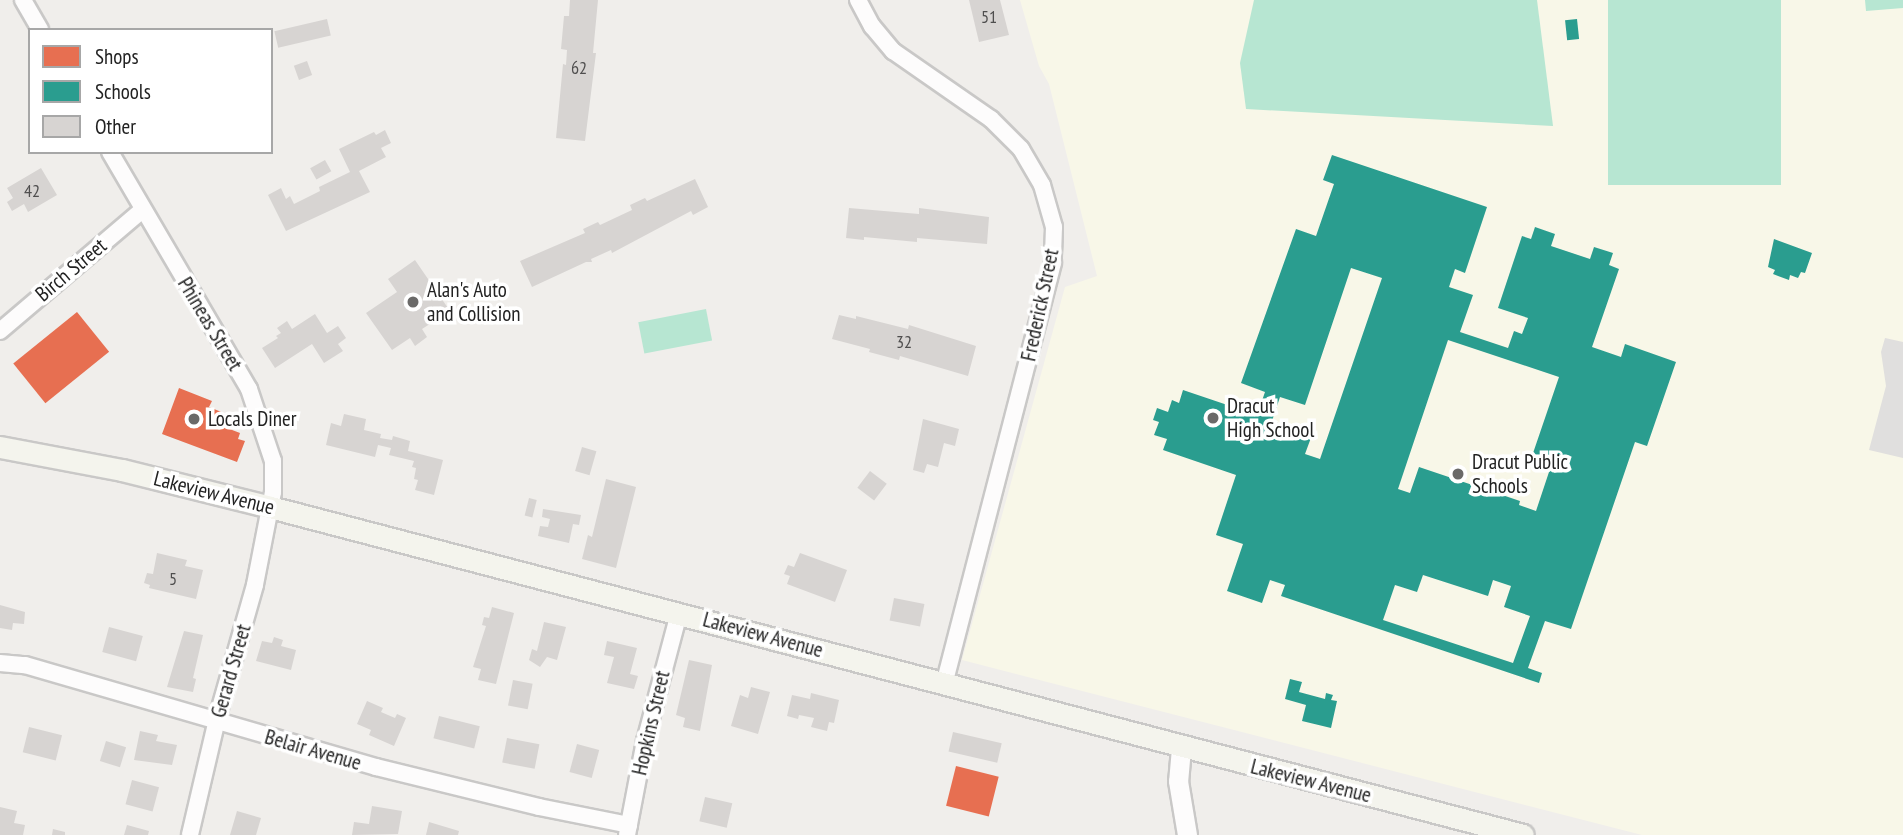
<!DOCTYPE html>
<style>
body{margin:0}
#map{position:relative;width:1903px;height:835px;overflow:hidden;background:#f0eeeb;font-family:"PT Sans Narrow",sans-serif}
div>[style]{position:absolute}
[style*='--x']{left:calc(var(--x)*1px);top:calc(var(--y)*1px);width:calc(var(--w)*1px);rotate:calc(var(--a)*1deg)}
.education>*{inset:0;background:#f8f7e8}
.pitch>*{inset:0;background:#b7e6d2;transform-origin:0 0}
.parking>*{inset:0;background:#e0dfde}
.shops>*{inset:0;background:#e76f51;transform-origin:0 0}
.schools>*{inset:0;background:#2a9d8f;transform-origin:0 0}
.building>*{inset:0;background:#d7d4d2;transform-origin:0 0}
.roads{filter:drop-shadow(2px 0 #c9c8c7) drop-shadow(-2px 0 #c9c8c7) drop-shadow(0 2px #c9c8c7) drop-shadow(0 -2px #c9c8c7)}
.minor>*{height:16px;margin:-8px;padding:0 8px;transform-origin:8px;border-radius:8px;background:#fdfcfc}
.tertiary>*{height:19px;margin:-9.5px;padding:0 9.5px;transform-origin:9.5px;border-radius:9.5px;background:#fdfcfc}
.secondary>*{height:21px;margin:-10.5px;padding:0 10.5px;transform-origin:10.5px;border-radius:10.5px;background:#f4f4ed}
.dots>*{width:19px;height:19px;translate:-50% -50%;box-sizing:border-box;border:4px solid #fff;border-radius:50%}
span{translate:-50% -50%;white-space:nowrap;text-align:center;line-height:1.15;-webkit-text-stroke:7px #fff;paint-order:stroke}
.number-label{font-size:18px;color:#4f4e4e}
.number-label span{-webkit-text-stroke-width:0}
.street-label{font-size:21px;color:#222}
.poi-label{font-size:21px;color:#222}
.left{translate:0 -50%;text-align:left}
.legend{position:absolute;left:28px;top:28px;width:245px;height:126px;box-sizing:border-box;background:#fff;border:2px solid #a7a7a7;margin:0;padding:9px 12px;list-style:none;font-size:21px;color:#222}
.legend li{display:flex;align-items:center;gap:14px;height:35px}
.legend b{width:35px;border:2px solid #a7a7a7}
</style>
<div id="map">
<div class="education">
<div style="clip-path:polygon(1020px 0,1903px 0,1903px 835px,1642px 835px,962px 660px,1065px 287px,1097px 276px,1049px 84px,1039px 66px)"></div>
</div>
<div class="pitch">
<div style="clip-path:polygon(1254px 0,1537px 0,1553px 126px,1246px 109px,1240px 63px)"></div>
<div style="left:1608px;top:0;width:173px;height:185px"></div>
<div style="clip-path:polygon(1865px 0,1903px 0,1903px 8px,1866px 11px)"></div>
<div style="left:706px;top:309px;width:32px;height:69px;rotate:79deg"></div>
</div>
<div class="parking">
<div style="clip-path:polygon(1885px 338px,1903px 342px,1903px 458px,1869px 450px,1886px 386px,1881px 352px)"></div>
</div>
<div class="shops">
<div style="left:77px;top:312px;width:51px;height:82px;rotate:51deg"></div>
<div style="clip-path:polygon(179px 388px,212px 401px,209px 407px,224px 413px,219px 425px,240px 433px,238px 439px,245px 441px,237px 462px,162px 434px)"></div>
<div style="left:956px;top:766px;width:44px;height:41px;rotate:14deg"></div>
</div>
<div class="schools">
<div style="left:1577px;top:19px;width:20px;height:12px;rotate:84deg"></div>
<div style="clip-path:polygon(evenodd,1332px 155px,1487px 207px,1465px 273px,1455px 269px,1449px 287px,1473px 295px,1460px 332px,1508px 348px,1514px 331px,1522px 334px,1528px 318px,1498px 308px,1522px 236px,1531px 239px,1535px 227px,1555px 234px,1551px 246px,1590px 259px,1594px 247px,1613px 253px,1609px 265px,1619px 269px,1592px 347px,1621px 357px,1625px 344px,1676px 362px,1647px 446px,1635px 442px,1571px 629px,1545px 621px,1528px 668px,1542px 673px,1539px 683px,1281px 596px,1285px 585px,1270px 580px,1262px 603px,1227px 591px,1243px 544px,1216px 535px,1236px 475px,1163px 450px,1167px 439px,1154px 435px,1159px 422px,1153px 420px,1157px 408px,1168px 412px,1172px 400px,1179px 403px,1183px 390px,1257px 415px,1265px 392px,1241px 383px,1296px 229px,1316px 236px,1334px 184px,1323px 180px,1332px 155px,1351px 268px,1382px 278px,1320px 459px,1305px 454px,1312px 435px,1272px 421px,1280px 397px,1305px 405px,1351px 268px,1332px 155px,1448px 340px,1559px 377px,1531px 459px,1551px 466px,1536px 511px,1519px 505px,1520px 501px,1419px 467px,1410px 493px,1398px 489px,1448px 340px,1332px 155px,1423px 575px,1488px 596px,1493px 580px,1511px 586px,1504px 607px,1530px 616px,1513px 663px,1383px 620px,1395px 585px,1417px 592px,1423px 575px)"></div>
<div style="clip-path:polygon(1774px 239px,1812px 253px,1805px 273px,1801px 272px,1798px 278px,1790px 275px,1789px 280px,1773px 274px,1775px 270px,1768px 267px)"></div>
<div style="clip-path:polygon(1290px 679px,1302px 682px,1299px 692px,1325px 699px,1326px 693px,1333px 695px,1331px 700px,1337px 701px,1331px 728px,1302px 721px,1306px 705px,1285px 699px)"></div>
</div>
<div class="building">
<div style="clip-path:polygon(570px 0,598px 0,593px 53px,596px 53px,585px 141px,556px 138px,563px 64px,566px 65px,567px 50px,561px 49px,564px 16px,569px 16px)"></div>
<div style="clip-path:polygon(969px 0,1000px 0,1009px 35px,979px 42px)"></div>
<div style="left:327px;top:19px;width:17px;height:54px;rotate:77deg"></div>
<div style="left:307px;top:61px;width:15px;height:14px;rotate:70deg"></div>
<div style="clip-path:polygon(385px 130px,391px 143px,381px 148px,386px 157px,359px 171px,370px 192px,286px 231px,268px 195px,281px 188px,286px 199px,290px 196px,294px 204px,320px 191px,319px 187px,350px 172px,339px 149px,374px 132px,376px 135px)"></div>
<div style="left:325px;top:160px;width:13px;height:17px;rotate:61deg"></div>
<div style="clip-path:polygon(41px 168px,57px 195px,28px 212px,24px 204px,12px 211px,7px 202px,13px 198px,7px 188px)"></div>
<div style="clip-path:polygon(695px 179px,708px 207px,693px 215px,691px 211px,612px 253px,611px 250px,591px 259px,592px 262px,586px 262px,532px 287px,520px 261px,585px 233px,583px 229px,598px 222px,600px 225px,632px 210px,630px 205px,645px 198px,647px 201px)"></div>
<div style="clip-path:polygon(849px 208px,919px 214px,919px 208px,989px 217px,987px 244px,917px 238px,917px 242px,864px 237px,864px 240px,846px 238px)"></div>
<div style="clip-path:polygon(415px 260px,450px 311px,422px 329px,427px 337px,415px 346px,410px 338px,392px 350px,366px 313px,397px 292px,388px 279px)"></div>
<div style="clip-path:polygon(315px 314px,327px 333px,338px 326px,346px 338px,338px 344px,343px 351px,324px 363px,312px 344px,275px 368px,262px 348px,278px 338px,276px 336px,281px 333px,277px 328px,287px 321px,292px 329px)"></div>
<div style="clip-path:polygon(839px 315px,856px 319px,856px 316px,908px 329px,909px 325px,976px 346px,968px 376px,900px 356px,899px 360px,869px 352px,870px 349px,832px 339px)"></div>
<div style="clip-path:polygon(344px 414px,366px 419px,364px 430px,381px 434px,380px 438px,392px 440px,393px 436px,410px 441px,408px 451px,443px 460px,434px 495px,415px 490px,418px 480px,414px 479px,416px 468px,412px 467px,414px 461px,389px 455px,391px 448px,378px 445px,375px 457px,326px 445px,331px 423px,341px 426px)"></div>
<div style="clip-path:polygon(923px 419px,959px 429px,955px 446px,944px 443px,938px 467px,927px 464px,924px 473px,913px 470px)"></div>
<div style="left:582px;top:447px;width:15px;height:25px;rotate:16deg"></div>
<div style="left:870px;top:471px;width:21px;height:21px;rotate:37deg"></div>
<div style="clip-path:polygon(606px 479px,636px 487px,616px 568px,582px 559px,588px 535px,592px 537px)"></div>
<div style="left:529px;top:498px;width:8px;height:18px;rotate:14deg"></div>
<div style="clip-path:polygon(543px 509px,581px 515px,579px 525px,573px 524px,569px 543px,538px 536px,540px 526px,548px 527px,550px 519px,542px 517px)"></div>
<div style="clip-path:polygon(157px 553px,187px 560px,185px 566px,203px 570px,196px 599px,149px 588px,150px 585px,144px 583px,147px 573px,153px 574px)"></div>
<div style="clip-path:polygon(800px 553px,847px 570px,835px 602px,787px 584px,790px 576px,784px 574px,788px 565px,794px 567px)"></div>
<div style="left:894px;top:598px;width:31px;height:23px;rotate:11deg"></div>
<div style="clip-path:polygon(0 605px,25px 612px,24px 624px,13px 623px,12px 630px,0 628px)"></div>
<div style="clip-path:polygon(492px 607px,514px 613px,496px 684px,478px 680px,481px 669px,473px 667px,486px 626px,482px 625px,484px 617px,489px 618px)"></div>
<div style="clip-path:polygon(544px 622px,566px 627px,557px 660px,547px 657px,540px 667px,529px 660px,532px 649px,537px 651px)"></div>
<div style="left:109px;top:627px;width:35px;height:26px;rotate:15deg"></div>
<div style="clip-path:polygon(184px 631px,203px 635px,193px 678px,196px 679px,193px 692px,167px 687px)"></div>
<div style="clip-path:polygon(274px 637px,283px 640px,281px 646px,296px 650px,291px 670px,256px 661px,262px 641px,272px 643px)"></div>
<div style="clip-path:polygon(607px 641px,637px 648px,630px 674px,638px 676px,634px 689px,607px 683px,614px 657px,604px 655px)"></div>
<div style="clip-path:polygon(689px 660px,712px 665px,700px 731px,683px 727px,685px 718px,676px 715px)"></div>
<div style="left:513px;top:680px;width:20px;height:26px;rotate:11deg"></div>
<div style="clip-path:polygon(751px 687px,770px 692px,758px 734px,731px 726px,740px 695px,748px 698px)"></div>
<div style="clip-path:polygon(811px 693px,839px 700px,834px 723px,829px 722px,827px 731px,811px 727px,814px 718px,799px 715px,798px 719px,787px 716px,792px 695px,810px 699px)"></div>
<div style="clip-path:polygon(367px 701px,383px 708px,381px 712px,395px 718px,397px 714px,406px 718px,394px 746px,369px 735px,371px 730px,357px 724px)"></div>
<div style="left:439px;top:716px;width:42px;height:23px;rotate:14deg"></div>
<div style="left:29px;top:727px;width:34px;height:26px;rotate:14deg"></div>
<div style="clip-path:polygon(140px 731px,158px 735px,156px 741px,177px 745px,172px 765px,134px 760px)"></div>
<div style="left:953px;top:732px;width:50px;height:20px;rotate:13deg"></div>
<div style="left:507px;top:738px;width:33px;height:25px;rotate:11deg"></div>
<div style="left:106px;top:741px;width:21px;height:21px;rotate:17deg"></div>
<div style="left:577px;top:744px;width:23px;height:29px;rotate:15deg"></div>
<div style="left:132px;top:780px;width:28px;height:25px;rotate:15deg"></div>
<div style="left:705px;top:797px;width:28px;height:25px;rotate:13deg"></div>
<div style="clip-path:polygon(372px 806px,402px 811px,398px 834px,352px 835px,354px 822px,369px 824px)"></div>
<div style="clip-path:polygon(0 807px,17px 811px,14px 823px,25px 825px,23px 835px,0 835px)"></div>
<div style="clip-path:polygon(237px 811px,261px 818px,256px 835px,230px 835px)"></div>
<div style="clip-path:polygon(429px 822px,459px 831px,458px 835px,426px 835px)"></div>
<div style="clip-path:polygon(127px 825px,149px 831px,148px 835px,124px 835px)"></div>
<div style="clip-path:polygon(53px 829px,65px 832px,65px 835px,52px 835px)"></div>
</div>
<div class="roads">
<div class="minor">
<div style="--x:23;--y:0;--w:34;--a:60"></div>
<div style="--x:858;--y:0;--w:30;--a:62"></div>
<div style="--x:872;--y:26;--w:33;--a:50"></div>
<div style="--x:893;--y:51;--w:119;--a:34.8"></div>
<div style="--x:991;--y:119;--w:42;--a:45"></div>
<div style="--x:1021;--y:149;--w:42;--a:59.7"></div>
<div style="--x:1042;--y:185;--w:44;--a:74.1"></div>
<div style="--x:1054;--y:227;--w:36;--a:92"></div>
<div style="--x:1053;--y:263;--w:433;--a:104.5"></div>
<div style="--x:110;--y:152;--w:275;--a:59.6"></div>
<div style="--x:249;--y:389;--w:76;--a:71.6"></div>
<div style="--x:273;--y:461;--w:31;--a:90"></div>
<div style="--x:273;--y:492;--w:95;--a:101"></div>
<div style="--x:255;--y:585;--w:131;--a:105.9"></div>
<div style="--x:219;--y:711;--w:127;--a:103.2"></div>
<div style="--x:0;--y:331;--w:187;--a:-40.4"></div>
<div style="--x:0;--y:663;--w:25;--a:5"></div>
<div style="--x:25;--y:665;--w:366;--a:16.2"></div>
<div style="--x:376;--y:767;--w:168;--a:13.8"></div>
<div style="--x:539;--y:807;--w:92;--a:11.3"></div>
<div style="--x:627;--y:835;--w:96;--a:-79.2"></div>
<div style="--x:645;--y:741;--w:132;--a:-75.1"></div>
</div>
<div class="tertiary">
<div style="--x:1181;--y:748;--w:33;--a:95"></div>
<div style="--x:1178;--y:781;--w:55;--a:80.5"></div>
</div>
<div class="secondary">
<div style="--x:0;--y:447;--w:124;--a:10.7"></div>
<div style="--x:122;--y:470;--w:153;--a:14"></div>
<div style="--x:270;--y:507;--w:1295;--a:14.67"></div>
</div>
</div>
<div class="dots">
<div style="left:413px;top:302px;background:#6a6968"></div>
<div style="left:1213px;top:418px;background:#6a6968"></div>
<div style="left:194px;top:419px;background:#6a6968"></div>
<div style="left:1458px;top:474px;background:#6a6968"></div>
</div>
<div class="number-label">
<span style="left:989px;top:17px">51</span>
<span style="left:579px;top:68px">62</span>
<span style="left:32px;top:191px">42</span>
<span style="left:904px;top:342px">32</span>
<span style="left:173px;top:579px">5</span>
</div>
<div class="street-label">
<span style="left:71px;top:270px;rotate:-40deg">Birch Street</span>
<span style="left:1040px;top:305px;rotate:-78deg">Frederick Street</span>
<span style="left:210px;top:324px;rotate:59deg">Phineas Street</span>
<span style="left:214px;top:493px;rotate:14deg">Lakeview Avenue</span>
<span style="left:763px;top:635px;rotate:15deg">Lakeview Avenue</span>
<span style="left:231px;top:671px;rotate:-74deg">Gerard Street</span>
<span style="left:651px;top:723px;rotate:-77deg">Hopkins Street</span>
<span style="left:313px;top:750px;rotate:16deg">Belair Avenue</span>
<span style="left:1311px;top:781px;rotate:14deg">Lakeview Avenue</span>
</div>
<div class="poi-label">
<span class="left" style="left:427px;top:302px">Alan's Auto<br>and Collision</span>
<span class="left" style="left:1227px;top:418px">Dracut<br>High School</span>
<span class="left" style="left:208px;top:419px">Locals Diner</span>
<span class="left" style="left:1472px;top:474px">Dracut Public<br>Schools</span>
</div>
<ul class="legend">
<li><b style="height:19px;background:#e76f51"></b>Shops</li>
<li><b style="height:19px;background:#2a9d8f"></b>Schools</li>
<li><b style="height:19px;background:#d7d4d2"></b>Other</li>
</ul>
</div>
